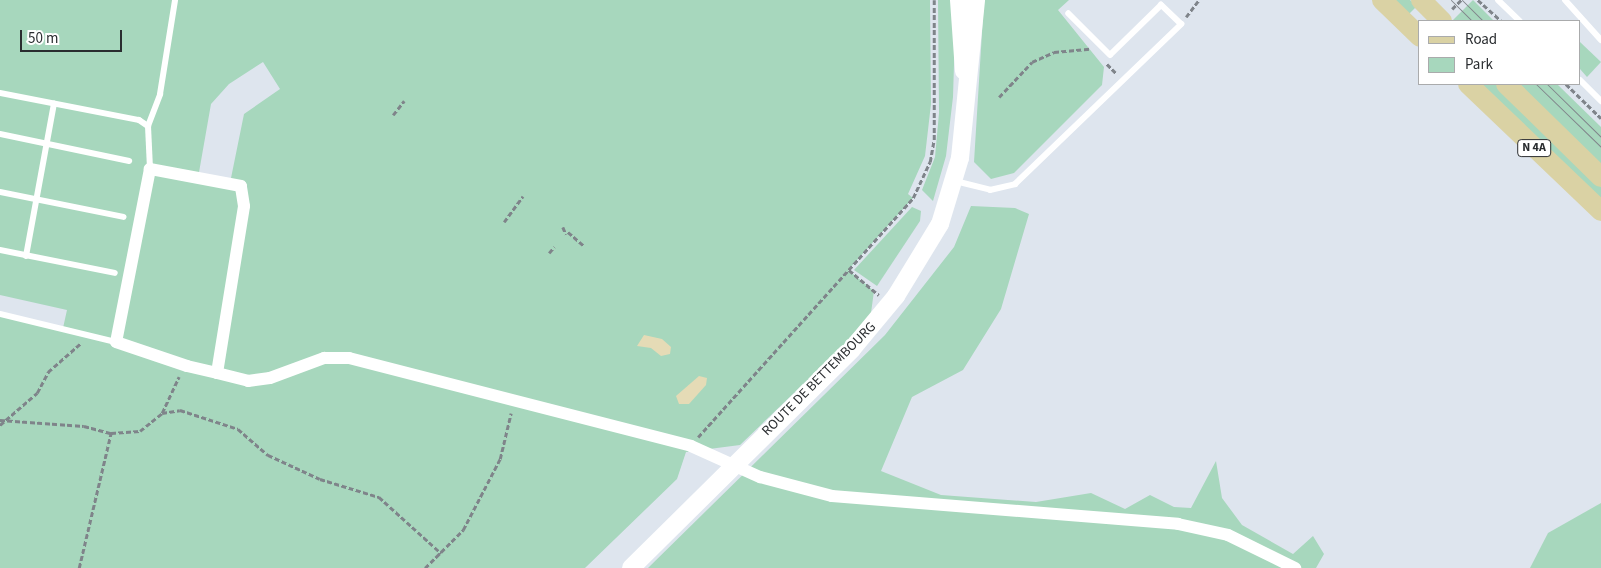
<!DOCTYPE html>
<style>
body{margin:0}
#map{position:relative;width:1601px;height:568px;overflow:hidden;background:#dee5ee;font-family:"Source Sans 3",sans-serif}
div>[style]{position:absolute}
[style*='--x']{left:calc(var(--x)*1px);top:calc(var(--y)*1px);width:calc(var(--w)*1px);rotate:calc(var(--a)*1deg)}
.green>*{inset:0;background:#a7d7bd}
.sand>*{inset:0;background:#e5dbb6}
.path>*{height:2.5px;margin-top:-1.25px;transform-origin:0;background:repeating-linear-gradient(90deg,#7f848a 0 5px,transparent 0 7.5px)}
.service>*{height:6px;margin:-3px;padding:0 3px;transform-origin:3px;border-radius:3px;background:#fff}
.minor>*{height:12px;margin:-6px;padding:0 6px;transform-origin:6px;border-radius:6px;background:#fff}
.secondary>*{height:18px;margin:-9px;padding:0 9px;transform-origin:9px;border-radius:9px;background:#fff}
.primary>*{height:20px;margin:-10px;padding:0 10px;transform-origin:10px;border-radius:10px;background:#dad2a4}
.tram>*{height:1px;margin:-0.5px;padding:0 0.5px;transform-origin:0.5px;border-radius:0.5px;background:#80858b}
span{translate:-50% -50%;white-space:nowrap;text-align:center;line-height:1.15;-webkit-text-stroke:5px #fff;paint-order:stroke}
.shield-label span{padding:1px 4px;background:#fff;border:1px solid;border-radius:4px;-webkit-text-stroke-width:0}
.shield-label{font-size:12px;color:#2a2d30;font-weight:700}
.street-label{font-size:14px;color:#2a2d30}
.legend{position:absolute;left:1418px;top:20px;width:162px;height:65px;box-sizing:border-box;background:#fff;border:1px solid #aaabac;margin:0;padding:6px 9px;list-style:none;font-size:15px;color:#2a2d30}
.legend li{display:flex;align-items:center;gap:10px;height:25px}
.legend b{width:25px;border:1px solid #aaabac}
.scale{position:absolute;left:20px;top:30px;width:102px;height:22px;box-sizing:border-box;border:2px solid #2a2d30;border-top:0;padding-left:6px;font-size:15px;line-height:18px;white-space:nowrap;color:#2a2d30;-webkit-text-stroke:4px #fff;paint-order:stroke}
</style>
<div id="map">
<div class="green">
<div style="clip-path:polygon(evenodd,0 0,930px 0,931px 104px,925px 156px,908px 194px,913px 198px,848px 270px,874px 291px,871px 313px,846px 343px,740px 445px,686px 452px,677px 479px,585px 568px,0 568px,0 314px,63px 328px,67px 310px,0 295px,0 0,263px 62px,280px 89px,244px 114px,230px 183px,198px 178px,211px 104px,229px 84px,263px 62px)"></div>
<div style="clip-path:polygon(938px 0,956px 0,953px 97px,946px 156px,933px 201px,922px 190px,935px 157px,939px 113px)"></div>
<div style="clip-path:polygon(984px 0,1069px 0,1058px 10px,1104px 67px,1102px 85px,1014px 173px,991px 179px,974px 162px)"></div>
<div style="clip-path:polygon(1393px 0,1410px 0,1417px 6px,1408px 15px)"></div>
<div style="clip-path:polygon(1473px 0,1494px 21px,1452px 21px)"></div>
<div style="clip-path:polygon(1580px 42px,1601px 62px,1587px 77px,1580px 69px)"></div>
<div style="clip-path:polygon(1478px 84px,1496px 84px,1601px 186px,1601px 203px)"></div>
<div style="clip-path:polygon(1515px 84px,1557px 84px,1601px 127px,1601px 168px)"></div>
<div style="clip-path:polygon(971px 206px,1015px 208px,1029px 214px,1001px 309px,963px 370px,912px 397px,881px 471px,941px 495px,1036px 502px,1091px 493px,1125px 509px,1150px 495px,1174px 507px,1191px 508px,1216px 461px,1222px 498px,1242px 525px,1293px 554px,1313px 536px,1324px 554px,1316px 568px,648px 568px,885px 335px,954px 247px)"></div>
<div style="clip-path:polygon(912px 207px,921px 211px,920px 221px,877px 286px,854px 270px)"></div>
<div style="clip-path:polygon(1601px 503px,1601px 568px,1530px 568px,1548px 533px)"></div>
</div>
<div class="sand">
<div style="clip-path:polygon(644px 335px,662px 339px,671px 347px,670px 354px,661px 356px,651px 348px,637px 346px)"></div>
<div style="clip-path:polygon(699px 376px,707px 378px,706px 385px,689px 404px,679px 404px,676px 396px)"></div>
</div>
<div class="path">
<div style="--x:1478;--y:0;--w:31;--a:42"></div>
<div style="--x:1452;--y:9;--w:13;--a:-45"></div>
<div style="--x:1186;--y:17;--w:21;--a:-53"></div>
<div style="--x:1107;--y:64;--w:14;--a:45"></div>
<div style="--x:1566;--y:84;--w:49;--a:44.2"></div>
<div style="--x:999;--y:97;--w:48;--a:-46.7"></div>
<div style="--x:1032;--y:62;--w:24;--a:-24"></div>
<div style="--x:1054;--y:52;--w:36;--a:-5"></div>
<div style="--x:393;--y:115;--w:18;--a:-52"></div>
<div style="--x:504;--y:222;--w:32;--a:-54"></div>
<div style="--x:563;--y:227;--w:8;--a:67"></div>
<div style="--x:568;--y:232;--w:21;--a:41"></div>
<div style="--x:549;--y:253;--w:8;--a:-50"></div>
<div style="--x:849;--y:270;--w:39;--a:40"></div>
<div style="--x:162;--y:413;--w:18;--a:-9"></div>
<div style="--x:180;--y:410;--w:61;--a:18.1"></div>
<div style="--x:238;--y:429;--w:40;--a:41"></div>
<div style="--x:268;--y:455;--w:57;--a:24.8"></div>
<div style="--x:320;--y:479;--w:62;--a:17"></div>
<div style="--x:379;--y:497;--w:84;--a:42.1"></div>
<div style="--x:0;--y:420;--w:84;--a:4.1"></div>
<div style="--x:84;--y:426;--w:28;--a:15"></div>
<div style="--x:111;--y:433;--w:29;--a:-4"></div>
<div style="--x:140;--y:431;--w:28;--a:-39"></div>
<div style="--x:162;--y:413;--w:40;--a:-65"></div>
<div style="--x:0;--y:425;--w:49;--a:-40.9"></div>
<div style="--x:37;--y:393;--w:24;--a:-62"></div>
<div style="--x:48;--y:372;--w:44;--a:-41.3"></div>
<div style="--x:698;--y:437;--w:321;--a:-48"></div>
<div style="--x:913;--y:198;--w:40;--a:-65"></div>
<div style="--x:930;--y:162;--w:22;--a:-80"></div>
<div style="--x:934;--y:140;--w:140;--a:-90"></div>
<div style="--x:79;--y:568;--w:139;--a:-76.7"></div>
<div style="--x:425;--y:568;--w:54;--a:-45"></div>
<div style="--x:463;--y:530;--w:80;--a:-62.5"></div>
<div style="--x:500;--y:459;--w:47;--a:-76.6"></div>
</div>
<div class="service">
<div style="--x:1498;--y:0;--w:30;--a:44"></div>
<div style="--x:1565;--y:0;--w:54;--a:48"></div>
<div style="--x:1580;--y:80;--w:30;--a:45"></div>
<div style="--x:0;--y:93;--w:142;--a:11"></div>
<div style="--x:139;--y:120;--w:11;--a:34"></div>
<div style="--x:148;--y:126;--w:43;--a:87.3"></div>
<div style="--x:148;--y:126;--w:34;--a:-69"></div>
<div style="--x:160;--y:94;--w:95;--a:-80.9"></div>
<div style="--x:0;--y:134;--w:132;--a:11.8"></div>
<div style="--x:955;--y:181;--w:36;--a:14"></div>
<div style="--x:990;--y:190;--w:26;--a:-13"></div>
<div style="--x:1015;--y:184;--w:231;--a:-43.9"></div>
<div style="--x:1181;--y:24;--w:28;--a:-136"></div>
<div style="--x:1161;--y:5;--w:71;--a:135.6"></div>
<div style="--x:1110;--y:55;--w:59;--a:-135"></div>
<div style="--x:0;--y:192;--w:126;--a:11.4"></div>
<div style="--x:0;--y:250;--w:117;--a:11.3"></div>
<div style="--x:26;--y:256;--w:155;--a:-79.6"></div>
<div style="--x:0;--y:314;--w:119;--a:13.6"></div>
</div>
<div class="minor">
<div style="--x:217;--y:373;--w:169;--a:-80.8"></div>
<div style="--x:244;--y:206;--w:20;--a:-99"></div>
<div style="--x:241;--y:186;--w:93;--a:-169.4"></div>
<div style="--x:150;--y:169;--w:176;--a:101.1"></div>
<div style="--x:116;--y:342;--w:75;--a:18.7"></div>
<div style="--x:187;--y:366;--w:31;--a:13"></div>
<div style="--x:217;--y:373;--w:32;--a:14"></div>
<div style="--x:248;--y:381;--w:22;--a:-8"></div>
<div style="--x:270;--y:378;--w:58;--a:-20.3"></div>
<div style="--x:324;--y:358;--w:25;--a:0"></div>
<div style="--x:349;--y:358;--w:353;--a:14.4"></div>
<div style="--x:691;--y:446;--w:76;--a:24.2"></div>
<div style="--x:760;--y:477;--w:74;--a:14.8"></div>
<div style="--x:832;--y:496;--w:347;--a:4.6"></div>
<div style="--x:1178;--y:524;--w:51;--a:12.4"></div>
<div style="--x:1228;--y:535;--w:75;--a:26.2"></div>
</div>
<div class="secondary">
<div style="--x:959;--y:0;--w:71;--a:86"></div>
<div style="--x:631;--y:568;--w:311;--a:-44.7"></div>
<div style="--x:852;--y:349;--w:69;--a:-50.3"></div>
<div style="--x:896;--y:296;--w:84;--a:-58.6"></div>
<div style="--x:940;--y:224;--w:69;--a:-73.1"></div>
<div style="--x:960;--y:158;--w:159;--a:-84.2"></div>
</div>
<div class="primary">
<div style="--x:1382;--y:0;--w:53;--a:44.2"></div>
<div style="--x:1421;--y:0;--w:30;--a:45"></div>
<div style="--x:1468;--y:84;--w:184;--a:43.7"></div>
<div style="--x:1506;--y:84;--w:133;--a:44.4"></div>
</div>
<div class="tram">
<div style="--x:1451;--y:0;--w:30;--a:45"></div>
<div style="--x:1462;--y:0;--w:30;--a:45"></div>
<div style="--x:1536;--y:84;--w:91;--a:44.1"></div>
<div style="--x:1547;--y:84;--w:76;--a:44.5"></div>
</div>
<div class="shield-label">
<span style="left:1534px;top:148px">N 4A</span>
</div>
<div class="street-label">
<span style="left:819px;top:379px;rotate:-45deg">ROUTE DE BETTEMBOURG</span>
</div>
<ul class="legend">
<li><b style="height:6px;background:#dad2a4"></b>Road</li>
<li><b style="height:14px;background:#a7d7bd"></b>Park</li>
</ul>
<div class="scale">50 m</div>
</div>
